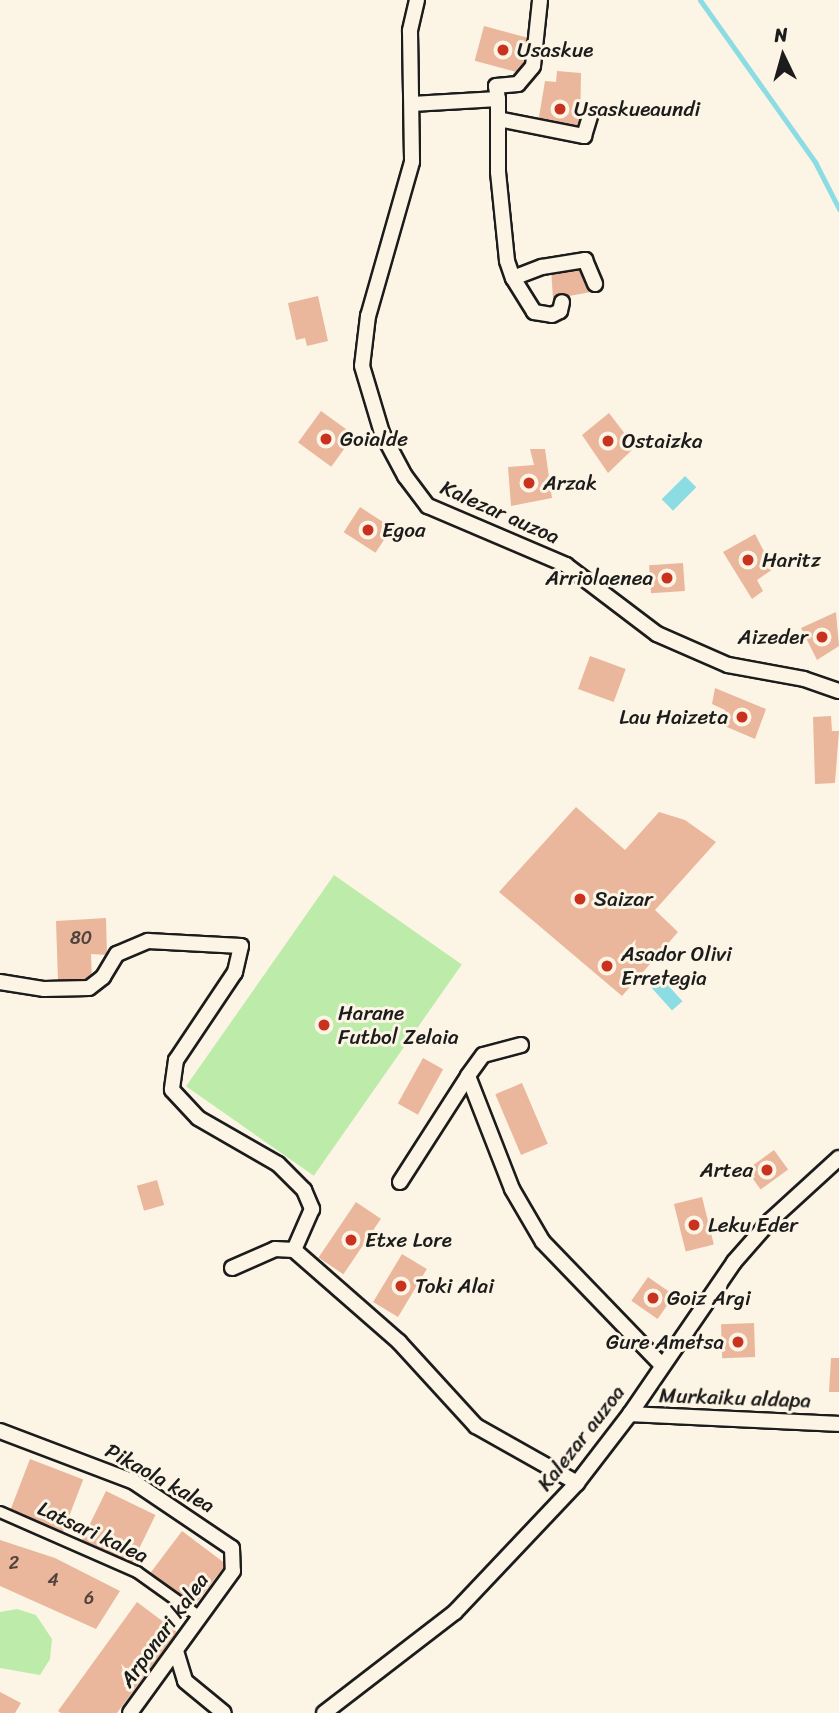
<!DOCTYPE html>
<style>
body{margin:0}
#map{position:relative;width:839px;height:1713px;overflow:hidden;background:#fcf5e5;font-family:Sriracha,sans-serif}
div>[style]{position:absolute}
[style*='--x']{left:calc(var(--x)*1px);top:calc(var(--y)*1px);width:calc(var(--w)*1px);rotate:calc(var(--a)*1deg)}
.green>*{inset:0;background:#bdeba9;transform-origin:0 0}
.water>*{inset:0;background:#8cdde3;transform-origin:0 0}
.stream>*{height:5px;margin:-2.5px;padding:0 2.5px;transform-origin:2.5px;border-radius:2.5px;background:#8cdde3}
.building>*{inset:0;background:#eab79c;transform-origin:0 0}
.roads{filter:drop-shadow(2px 0 #1c1c1c) drop-shadow(-2px 0 #1c1c1c) drop-shadow(0 2px #1c1c1c) drop-shadow(0 -2px #1c1c1c)}
.pedestrian>*{height:10px;margin:-5px;padding:0 5px;transform-origin:5px;border-radius:5px;background:#fcf5e5}
.minor>*{height:14px;margin:-7px;padding:0 7px;transform-origin:7px;border-radius:7px;background:#fcf5e5}
.dots>*{width:19px;height:19px;translate:-50% -50%;box-sizing:border-box;border:4px solid #fcf5e5;border-radius:50%}
span{translate:-50% -50%;white-space:nowrap;text-align:center;line-height:1.15;-webkit-text-stroke:6px #fcf5e5;paint-order:stroke}
.number-label{font-size:18px;color:#50433c}
.number-label span{-webkit-text-stroke-width:0}
.poi-label{font-size:21px;color:#1c1c1c}
.left{translate:0 -50%;text-align:left}
.right{translate:-100% -50%;text-align:right}
.street-label{font-size:21px;color:#1c1c1c}
.north{position:absolute;left:748px;top:21px;width:70px;height:70px;-webkit-text-stroke:5px #fcf5e5;paint-order:stroke;rotate:355deg;font-size:19px;font-weight:700;line-height:28px;text-align:center;color:#1c1c1c}
.north::after{content:'';display:block;margin:auto;width:24px;height:32px;background:#1c1c1c;clip-path:polygon(50% 0,100% 100%,50% 72%,0 100%)}
</style>
<div id="map">
<div class="green">
<div style="left:334px;top:875px;width:156px;height:258px;rotate:35deg"></div>
<div style="clip-path:polygon(17px 1609px,36px 1615px,52px 1639px,50px 1659px,40px 1675px,0 1668px,0 1612px)"></div>
</div>
<div class="water">
<div style="left:685px;top:476px;width:16px;height:33px;rotate:45deg"></div>
<div style="left:657px;top:973px;width:38px;height:14px;rotate:48deg"></div>
</div>
<div class="stream">
<div style="--x:700;--y:0;--w:199;--a:54.6"></div>
<div style="--x:815;--y:162;--w:53;--a:62.9"></div>
</div>
<div class="building">
<div style="left:484px;top:26px;width:49px;height:36px;rotate:15deg"></div>
<div style="clip-path:polygon(557px 71px,581px 73px,580px 128px,538px 123px,545px 81px,556px 82px)"></div>
<div style="clip-path:polygon(587px 265px,591px 292px,553px 299px,551px 268px)"></div>
<div style="clip-path:polygon(318px 296px,328px 341px,307px 346px,305px 338px,296px 340px,288px 303px)"></div>
<div style="left:321px;top:411px;width:41px;height:39px;rotate:36deg"></div>
<div style="clip-path:polygon(609px 413px,635px 447px,608px 473px,582px 435px)"></div>
<div style="clip-path:polygon(530px 449px,545px 449px,552px 498px,511px 506px,508px 467px,534px 465px)"></div>
<div style="left:360px;top:507px;width:38px;height:30px;rotate:33deg"></div>
<div style="clip-path:polygon(755px 534px,773px 569px,757px 580px,763px 591px,752px 599px,723px 552px)"></div>
<div style="left:683px;top:563px;width:28px;height:34px;rotate:86deg"></div>
<div style="clip-path:polygon(836px 612px,839px 646px,817px 660px,801px 628px)"></div>
<div style="left:590px;top:656px;width:38px;height:35px;rotate:20deg"></div>
<div style="clip-path:polygon(715px 688px,766px 709px,755px 739px,720px 724px,725px 710px,712px 704px)"></div>
<div style="clip-path:polygon(831px 716px,832px 731px,839px 731px,835px 783px,815px 784px,813px 717px)"></div>
<div style="clip-path:polygon(576px 807px,625px 850px,659px 812px,685px 820px,716px 842px,655px 910px,678px 932px,622px 996px,499px 892px)"></div>
<div style="clip-path:polygon(106px 918px,107px 955px,91px 954px,92px 981px,58px 981px,56px 921px)"></div>
<div style="left:423px;top:1058px;width:23px;height:52px;rotate:29deg"></div>
<div style="left:522px;top:1083px;width:66px;height:29px;rotate:67deg"></div>
<div style="left:774px;top:1150px;width:24px;height:34px;rotate:54deg"></div>
<div style="left:157px;top:1180px;width:26px;height:21px;rotate:74deg"></div>
<div style="left:702px;top:1197px;width:49px;height:29px;rotate:76deg"></div>
<div style="left:356px;top:1202px;width:30px;height:67px;rotate:34deg"></div>
<div style="left:402px;top:1254px;width:29px;height:56px;rotate:31deg"></div>
<div style="left:648px;top:1277px;width:32px;height:29px;rotate:35deg"></div>
<div style="left:754px;top:1323px;width:34px;height:33px;rotate:88deg"></div>
<div style="clip-path:polygon(831px 1358px,839px 1358px,839px 1392px,829px 1392px)"></div>
<div style="left:30px;top:1459px;width:57px;height:59px;rotate:21deg"></div>
<div style="left:106px;top:1491px;width:55px;height:58px;rotate:26deg"></div>
<div style="left:182px;top:1531px;width:55px;height:56px;rotate:37deg"></div>
<div style="clip-path:polygon(0 1540px,55px 1558px,120px 1591px,96px 1629px,0 1586px)"></div>
<div style="clip-path:polygon(137px 1602px,177px 1632px,117px 1713px,61px 1713px,58px 1711px)"></div>
<div style="clip-path:polygon(0 1692px,21px 1703px,15px 1713px,0 1713px)"></div>
</div>
<div class="roads">
<div class="pedestrian">
<div style="--x:0;--y:1512;--w:150;--a:23.7"></div>
<div style="--x:137;--y:1572;--w:77;--a:35.5"></div>
</div>
<div class="minor">
<div style="--x:417;--y:0;--w:32;--a:103"></div>
<div style="--x:410;--y:31;--w:131;--a:89.1"></div>
<div style="--x:412;--y:162;--w:160;--a:105.9"></div>
<div style="--x:368;--y:316;--w:50;--a:96.8"></div>
<div style="--x:362;--y:366;--w:70;--a:73.4"></div>
<div style="--x:382;--y:433;--w:49;--a:61.9"></div>
<div style="--x:405;--y:476;--w:38;--a:53"></div>
<div style="--x:428;--y:506;--w:150;--a:23.1"></div>
<div style="--x:566;--y:565;--w:114;--a:37.2"></div>
<div style="--x:657;--y:634;--w:77;--a:23.6"></div>
<div style="--x:728;--y:665;--w:77;--a:10.4"></div>
<div style="--x:804;--y:679;--w:37;--a:19"></div>
<div style="--x:498;--y:99;--w:13;--a:-99"></div>
<div style="--x:496;--y:86;--w:22;--a:-5"></div>
<div style="--x:518;--y:84;--w:23;--a:-50"></div>
<div style="--x:533;--y:66;--w:66;--a:-83.9"></div>
<div style="--x:412;--y:104;--w:86;--a:-3.3"></div>
<div style="--x:498;--y:99;--w:73;--a:90"></div>
<div style="--x:498;--y:172;--w:89;--a:84.2"></div>
<div style="--x:507;--y:261;--w:18;--a:71"></div>
<div style="--x:513;--y:278;--w:31;--a:-21"></div>
<div style="--x:542;--y:267;--w:44;--a:-9.2"></div>
<div style="--x:585;--y:260;--w:26;--a:67"></div>
<div style="--x:498;--y:119;--w:88;--a:11.2"></div>
<div style="--x:584;--y:136;--w:24;--a:-73"></div>
<div style="--x:513;--y:278;--w:40;--a:58"></div>
<div style="--x:534;--y:312;--w:18;--a:9"></div>
<div style="--x:552;--y:315;--w:9;--a:-27"></div>
<div style="--x:560;--y:311;--w:9;--a:-77"></div>
<div style="--x:0;--y:982;--w:45;--a:9"></div>
<div style="--x:44;--y:989;--w:45;--a:-1.3"></div>
<div style="--x:89;--y:988;--w:18;--a:-38"></div>
<div style="--x:103;--y:977;--w:27;--a:-59"></div>
<div style="--x:117;--y:954;--w:34;--a:-23"></div>
<div style="--x:148;--y:941;--w:93;--a:3.1"></div>
<div style="--x:241;--y:946;--w:27;--a:103"></div>
<div style="--x:235;--y:972;--w:106;--a:123.8"></div>
<div style="--x:176;--y:1060;--w:30;--a:98"></div>
<div style="--x:172;--y:1090;--w:38;--a:47"></div>
<div style="--x:198;--y:1118;--w:92;--a:29.9"></div>
<div style="--x:278;--y:1164;--w:37;--a:45"></div>
<div style="--x:304;--y:1190;--w:21;--a:67"></div>
<div style="--x:312;--y:1209;--w:45;--a:113.7"></div>
<div style="--x:521;--y:1045;--w:39;--a:165"></div>
<div style="--x:483;--y:1055;--w:26;--a:126"></div>
<div style="--x:468;--y:1076;--w:121;--a:68.7"></div>
<div style="--x:512;--y:1189;--w:61;--a:59.7"></div>
<div style="--x:543;--y:1242;--w:170;--a:46"></div>
<div style="--x:400;--y:1182;--w:126;--a:-57.3"></div>
<div style="--x:232;--y:1268;--w:47;--a:-23.8"></div>
<div style="--x:275;--y:1249;--w:19;--a:3"></div>
<div style="--x:294;--y:1250;--w:140;--a:41.2"></div>
<div style="--x:399;--y:1342;--w:114;--a:47.5"></div>
<div style="--x:476;--y:1426;--w:116;--a:29.4"></div>
<div style="--x:630;--y:1414;--w:209;--a:2.7"></div>
<div style="--x:0;--y:1431;--w:143;--a:20.8"></div>
<div style="--x:134;--y:1482;--w:118;--a:34"></div>
<div style="--x:232;--y:1548;--w:23;--a:88"></div>
<div style="--x:233;--y:1571;--w:175;--a:126"></div>
<div style="--x:176;--y:1651;--w:31;--a:73"></div>
<div style="--x:185;--y:1681;--w:50;--a:39.4"></div>
<div style="--x:324;--y:1713;--w:165;--a:-37.6"></div>
<div style="--x:455;--y:1612;--w:178;--a:-46.6"></div>
<div style="--x:577;--y:1483;--w:87;--a:-52.5"></div>
<div style="--x:630;--y:1414;--w:184;--a:-55.6"></div>
<div style="--x:734;--y:1262;--w:56;--a:-48.6"></div>
<div style="--x:771;--y:1220;--w:92;--a:-42.4"></div>
</div>
</div>
<div class="dots">
<div style="left:503px;top:50px;background:#c8321e"></div>
<div style="left:560px;top:109px;background:#c8321e"></div>
<div style="left:326px;top:439px;background:#c8321e"></div>
<div style="left:608px;top:441px;background:#c8321e"></div>
<div style="left:529px;top:483px;background:#c8321e"></div>
<div style="left:368px;top:530px;background:#c8321e"></div>
<div style="left:748px;top:560px;background:#c8321e"></div>
<div style="left:667px;top:578px;background:#c8321e"></div>
<div style="left:822px;top:637px;background:#c8321e"></div>
<div style="left:742px;top:717px;background:#c8321e"></div>
<div style="left:580px;top:899px;background:#c8321e"></div>
<div style="left:607px;top:966px;background:#c8321e"></div>
<div style="left:324px;top:1025px;background:#c8321e"></div>
<div style="left:767px;top:1170px;background:#c8321e"></div>
<div style="left:694px;top:1225px;background:#c8321e"></div>
<div style="left:351px;top:1240px;background:#c8321e"></div>
<div style="left:401px;top:1286px;background:#c8321e"></div>
<div style="left:653px;top:1298px;background:#c8321e"></div>
<div style="left:738px;top:1342px;background:#c8321e"></div>
</div>
<div class="number-label">
<span style="left:81px;top:938px">80</span>
<span style="left:14px;top:1563px">2</span>
<span style="left:53px;top:1580px">4</span>
<span style="left:89px;top:1598px">6</span>
</div>
<div class="poi-label">
<span class="left" style="left:517px;top:50px">Usaskue</span>
<span class="left" style="left:574px;top:109px">Usaskueaundi</span>
<span class="left" style="left:340px;top:439px">Goialde</span>
<span class="left" style="left:622px;top:441px">Ostaizka</span>
<span class="left" style="left:543px;top:483px">Arzak</span>
<span class="left" style="left:382px;top:530px">Egoa</span>
<span class="left" style="left:762px;top:560px">Haritz</span>
<span class="right" style="left:653px;top:578px">Arriolaenea</span>
<span class="right" style="left:808px;top:637px">Aizeder</span>
<span class="right" style="left:728px;top:717px">Lau Haizeta</span>
<span class="left" style="left:594px;top:899px">Saizar</span>
<span class="left" style="left:621px;top:966px">Asador Olivi<br>Erretegia</span>
<span class="left" style="left:338px;top:1025px">Harane<br>Futbol Zelaia</span>
<span class="right" style="left:753px;top:1170px">Artea</span>
<span class="left" style="left:708px;top:1225px">Leku Eder</span>
<span class="left" style="left:365px;top:1240px">Etxe Lore</span>
<span class="left" style="left:415px;top:1286px">Toki Alai</span>
<span class="left" style="left:667px;top:1298px">Goiz Argi</span>
<span class="right" style="left:724px;top:1342px">Gure Ametsa</span>
</div>
<div class="street-label">
<span style="left:500px;top:512px;rotate:24deg">Kalezar auzoa</span>
<span style="left:735px;top:1398px;rotate:2deg">Murkaiku aldapa</span>
<span style="left:581px;top:1438px;rotate:-52deg">Kalezar auzoa</span>
<span style="left:160px;top:1478px;rotate:29deg">Pikaola kalea</span>
<span style="left:93px;top:1532px;rotate:25deg">Latsari kalea</span>
<span style="left:164px;top:1630px;rotate:-54deg">Arponari kalea</span>
</div>
<div class="north">N</div>
</div>
